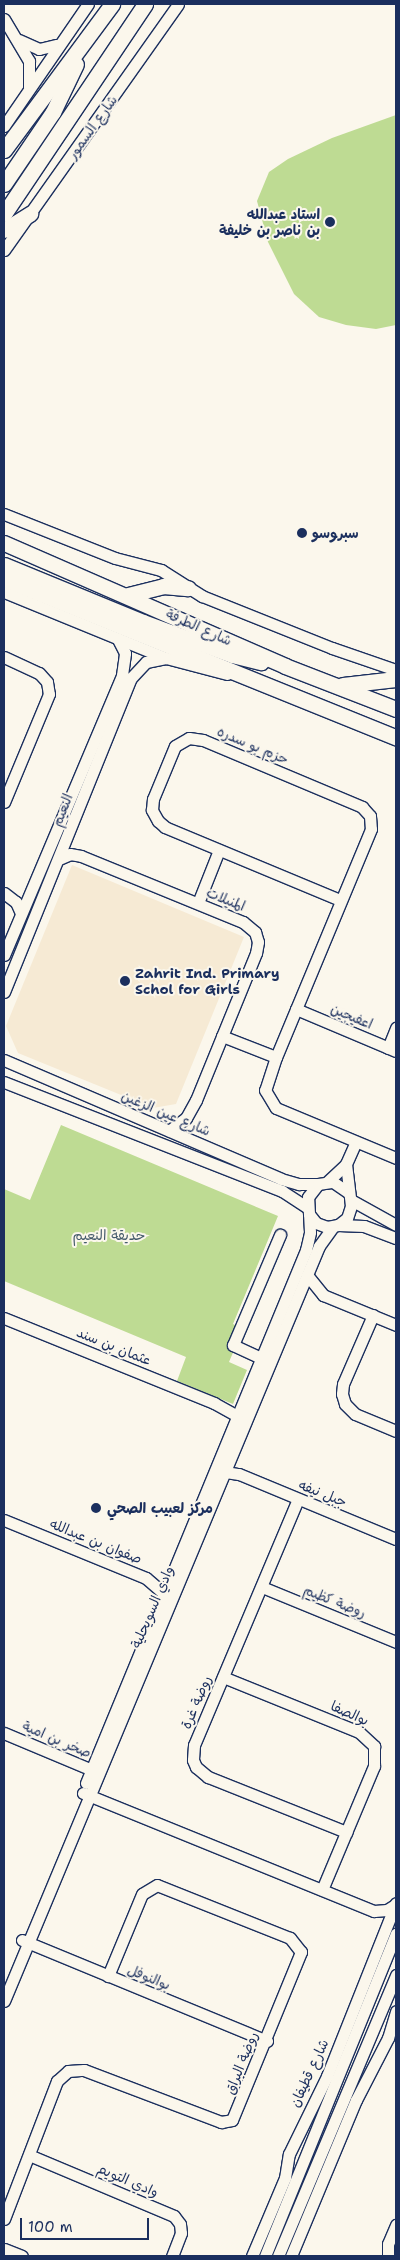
<!DOCTYPE html>
<meta charset="utf-8">
<style>
body{margin:0}
#map{position:relative;width:400px;height:2260px;overflow:hidden;background:#fbf7ec;font-family:"Shantell Sans","Playpen Sans Arabic",sans-serif}
div>[style]{position:absolute}
[style*='--x']{left:calc(var(--x)*1px);top:calc(var(--y)*1px);width:calc(var(--w)*1px);rotate:calc(var(--a)*1deg)}
.built>*{inset:0;background:#f6ead4}
.green>*{inset:0;background:#bedb93}
.roads{filter:drop-shadow(1px 0 #1b2f5e) drop-shadow(-1px 0 #1b2f5e) drop-shadow(0 1px #1b2f5e) drop-shadow(0 -1px #1b2f5e)}
.minor>*{height:11px;margin:-5.5px;padding:0 5.5px;transform-origin:5.5px;border-radius:5.5px;background:#fbf7ec}
.major>*{height:15px;margin:-7.5px;padding:0 7.5px;transform-origin:7.5px;border-radius:7.5px;background:#fbf7ec}
.dots>*{width:14px;height:14px;translate:-50% -50%;box-sizing:border-box;border:2px solid #fbf7ec;border-radius:50%}
span{translate:-50% -50%;white-space:nowrap;text-align:center;line-height:1.15;-webkit-text-stroke:4px #fbf7ec;paint-order:stroke}
.street-label{font-size:14px;color:#1b2f5e}
.poi-label{font-size:14px;color:#1b2f5e;font-weight:700}
.right{translate:-100% -50%;text-align:right}
.left{translate:0 -50%;text-align:left}
.park-label{font-size:14px;color:#445a6b}
.frame{position:absolute;inset:0;border:5px solid #1b2f5e;pointer-events:none}
.scale{position:absolute;left:20px;top:2218px;width:129px;height:22px;box-sizing:border-box;border:2px solid #1b2f5e;border-top:0;padding-left:6px;font-size:15px;line-height:18px;white-space:nowrap;color:#1b2f5e;-webkit-text-stroke:4px #fbf7ec;paint-order:stroke}
</style>
<div id="map">
<div class="built">
<div style="clip-path:polygon(72px 865px,244px 937px,176px 1104px,153px 1108px,18px 1053px,6px 1026px)"></div>
</div>
<div class="green">
<div style="clip-path:polygon(396px 115px,396px 325px,376px 329px,346px 325px,319px 317px,294px 294px,268px 242px,257px 201px,269px 172px,288px 159px,332px 138px)"></div>
<div style="clip-path:polygon(61px 1125px,278px 1216px,233px 1324px,243px 1329px,229px 1362px,247px 1370px,233px 1404px,177px 1381px,186px 1357px,4px 1281px,4px 1189px,30px 1200px)"></div>
</div>
<div class="roads">
<div class="minor">
<div style="--x:4;--y:19;--w:49;--a:59.2"></div>
<div style="--x:29;--y:61;--w:26;--a:90"></div>
<div style="--x:19;--y:40;--w:22;--a:24"></div>
<div style="--x:39;--y:49;--w:18;--a:-13"></div>
<div style="--x:4;--y:126;--w:148;--a:-55.5"></div>
<div style="--x:4;--y:250;--w:301;--a:-54.7"></div>
<div style="--x:4;--y:514;--w:119;--a:21.6"></div>
<div style="--x:115;--y:558;--w:48;--a:14.6"></div>
<div style="--x:161;--y:570;--w:49;--a:32.4"></div>
<div style="--x:202;--y:596;--w:140;--a:21.8"></div>
<div style="--x:332;--y:648;--w:68;--a:19"></div>
<div style="--x:4;--y:592;--w:175;--a:22.2"></div>
<div style="--x:166;--y:658;--w:63;--a:14.7"></div>
<div style="--x:4;--y:657;--w:38;--a:25"></div>
<div style="--x:39;--y:673;--w:12;--a:48"></div>
<div style="--x:47;--y:682;--w:12;--a:81"></div>
<div style="--x:49;--y:694;--w:117;--a:112.6"></div>
<div style="--x:59;--y:859;--w:12;--a:-24"></div>
<div style="--x:70;--y:854;--w:11;--a:10"></div>
<div style="--x:81;--y:856;--w:175;--a:22.2"></div>
<div style="--x:243;--y:922;--w:16;--a:40"></div>
<div style="--x:255;--y:932;--w:10;--a:73"></div>
<div style="--x:258;--y:942;--w:11;--a:100"></div>
<div style="--x:256;--y:953;--w:159;--a:112.2"></div>
<div style="--x:196;--y:1100;--w:21;--a:119"></div>
<div style="--x:186;--y:1118;--w:21;--a:143"></div>
<div style="--x:4;--y:893;--w:15;--a:37"></div>
<div style="--x:16;--y:902;--w:12;--a:66"></div>
<div style="--x:340;--y:900;--w:190;--a:-157.4"></div>
<div style="--x:165;--y:827;--w:9;--a:-139"></div>
<div style="--x:158;--y:821;--w:13;--a:-119"></div>
<div style="--x:152;--y:810;--w:11;--a:-85"></div>
<div style="--x:153;--y:799;--w:57;--a:-67.5"></div>
<div style="--x:175;--y:746;--w:16;--a:-30"></div>
<div style="--x:189;--y:738;--w:14;--a:8"></div>
<div style="--x:203;--y:740;--w:173;--a:22.8"></div>
<div style="--x:362;--y:807;--w:12;--a:48"></div>
<div style="--x:370;--y:816;--w:13;--a:86"></div>
<div style="--x:371;--y:829;--w:247;--a:112.6"></div>
<div style="--x:276;--y:1057;--w:35;--a:108"></div>
<div style="--x:265;--y:1090;--w:21;--a:59"></div>
<div style="--x:276;--y:1108;--w:130;--a:22.6"></div>
<div style="--x:198;--y:903;--w:57;--a:-68.4"></div>
<div style="--x:4;--y:955;--w:304;--a:-67.1"></div>
<div style="--x:122;--y:675;--w:22;--a:-82"></div>
<div style="--x:125;--y:653;--w:16;--a:-117"></div>
<div style="--x:4;--y:992;--w:339;--a:-68"></div>
<div style="--x:131;--y:678;--w:22;--a:-47"></div>
<div style="--x:146;--y:662;--w:20;--a:-11"></div>
<div style="--x:296;--y:1009;--w:108;--a:22.8"></div>
<div style="--x:222;--y:1036;--w:58;--a:21.3"></div>
<div style="--x:388;--y:1048;--w:22;--a:-68"></div>
<div style="--x:4;--y:1060;--w:301;--a:23.2"></div>
<div style="--x:281;--y:1179;--w:19;--a:16"></div>
<div style="--x:299;--y:1184;--w:19;--a:0"></div>
<div style="--x:4;--y:1082;--w:299;--a:21.4"></div>
<div style="--x:282;--y:1191;--w:30;--a:33"></div>
<div style="--x:346;--y:1164;--w:42;--a:83.2"></div>
<div style="--x:351;--y:1206;--w:13;--a:108"></div>
<div style="--x:347;--y:1218;--w:11;--a:142"></div>
<div style="--x:338;--y:1225;--w:11;--a:170"></div>
<div style="--x:327;--y:1227;--w:12;--a:-160"></div>
<div style="--x:316;--y:1223;--w:11;--a:-128"></div>
<div style="--x:309;--y:1214;--w:17;--a:-93"></div>
<div style="--x:308;--y:1197;--w:16;--a:-52"></div>
<div style="--x:318;--y:1184;--w:15;--a:-8"></div>
<div style="--x:333;--y:1182;--w:18;--a:34"></div>
<div style="--x:327;--y:1182;--w:26;--a:-43"></div>
<div style="--x:346;--y:1164;--w:24;--a:-66"></div>
<div style="--x:351;--y:1200;--w:51;--a:29.1"></div>
<div style="--x:338;--y:1225;--w:26;--a:2"></div>
<div style="--x:364;--y:1226;--w:34;--a:21"></div>
<div style="--x:307;--y:1275;--w:26;--a:51"></div>
<div style="--x:323;--y:1295;--w:79;--a:22.3"></div>
<div style="--x:373;--y:1315;--w:75;--a:113.5"></div>
<div style="--x:343;--y:1384;--w:10;--a:96"></div>
<div style="--x:342;--y:1394;--w:10;--a:73"></div>
<div style="--x:345;--y:1404;--w:14;--a:45"></div>
<div style="--x:355;--y:1414;--w:44;--a:22.5"></div>
<div style="--x:4;--y:1318;--w:227;--a:22"></div>
<div style="--x:214;--y:1403;--w:33;--a:29"></div>
<div style="--x:261;--y:1358;--w:31;--a:-155"></div>
<div style="--x:233;--y:1345;--w:120;--a:-66.9"></div>
<div style="--x:219;--y:1471;--w:20;--a:9"></div>
<div style="--x:239;--y:1474;--w:170;--a:22.5"></div>
<div style="--x:298;--y:1499;--w:267;--a:112.9"></div>
<div style="--x:194;--y:1745;--w:15;--a:94"></div>
<div style="--x:193;--y:1760;--w:8;--a:67"></div>
<div style="--x:196;--y:1767;--w:16;--a:40"></div>
<div style="--x:208;--y:1777;--w:149;--a:21.7"></div>
<div style="--x:4;--y:1520;--w:153;--a:22.2"></div>
<div style="--x:146;--y:1578;--w:29;--a:41"></div>
<div style="--x:262;--y:1587;--w:145;--a:22.3"></div>
<div style="--x:223;--y:1677;--w:147;--a:22"></div>
<div style="--x:359;--y:1732;--w:21;--a:43"></div>
<div style="--x:374;--y:1746;--w:20;--a:90"></div>
<div style="--x:374;--y:1766;--w:134;--a:112.8"></div>
<div style="--x:4;--y:1733;--w:101;--a:22.8"></div>
<div style="--x:86;--y:1783;--w:577;--a:-67.57"></div>
<div style="--x:306;--y:1250;--w:18;--a:-77"></div>
<div style="--x:310;--y:1232;--w:18;--a:-93"></div>
<div style="--x:83;--y:1793;--w:314;--a:22.1"></div>
<div style="--x:374;--y:1911;--w:13;--a:-4"></div>
<div style="--x:387;--y:1910;--w:9;--a:-32"></div>
<div style="--x:22;--y:1940;--w:265;--a:22.4"></div>
<div style="--x:4;--y:2001;--w:818;--a:-67.35"></div>
<div style="--x:319;--y:1246;--w:24;--a:-54"></div>
<div style="--x:29;--y:2155;--w:157;--a:22.8"></div>
<div style="--x:174;--y:2216;--w:10;--a:53"></div>
<div style="--x:180;--y:2224;--w:9;--a:84"></div>
<div style="--x:181;--y:2233;--w:25;--a:111"></div>
<div style="--x:4;--y:2219;--w:148;--a:-69"></div>
<div style="--x:57;--y:2081;--w:15;--a:-42"></div>
<div style="--x:68;--y:2071;--w:16;--a:-4"></div>
<div style="--x:84;--y:2070;--w:147;--a:20.8"></div>
<div style="--x:221;--y:2122;--w:11;--a:-10"></div>
<div style="--x:232;--y:2120;--w:182;--a:-67.7"></div>
<div style="--x:301;--y:1952;--w:18;--a:-128"></div>
<div style="--x:290;--y:1938;--w:143;--a:-158.3"></div>
<div style="--x:157;--y:1885;--w:17;--a:149"></div>
<div style="--x:142;--y:1894;--w:89;--a:112.5"></div>
<div style="--x:4;--y:2249;--w:19;--a:21"></div>
<div style="--x:252;--y:2256;--w:85;--a:-67.1"></div>
<div style="--x:285;--y:2178;--w:24;--a:-81"></div>
<div style="--x:289;--y:2154;--w:87;--a:-64"></div>
<div style="--x:327;--y:2076;--w:186;--a:-68.3"></div>
<div style="--x:265;--y:2256;--w:348;--a:-67.9"></div>
<div style="--x:278;--y:2256;--w:305;--a:-67.2"></div>
<div style="--x:291;--y:2256;--w:169;--a:-67.4"></div>
<div style="--x:356;--y:2100;--w:70;--a:-62.7"></div>
<div style="--x:388;--y:2038;--w:28;--a:-73"></div>
<div style="--x:388;--y:2256;--w:12;--a:-90"></div>
<div style="--x:388;--y:2244;--w:21;--a:-67"></div>
</div>
<div class="major">
<div style="--x:4;--y:150;--w:182;--a:-53.5"></div>
<div style="--x:4;--y:184;--w:87;--a:-55.8"></div>
<div style="--x:53;--y:112;--w:53;--a:-64.4"></div>
<div style="--x:4;--y:214;--w:253;--a:-56.1"></div>
<div style="--x:4;--y:230;--w:31;--a:-32"></div>
<div style="--x:4;--y:543;--w:307;--a:23.6"></div>
<div style="--x:285;--y:666;--w:119;--a:21.2"></div>
<div style="--x:4;--y:565;--w:150;--a:22.3"></div>
<div style="--x:143;--y:622;--w:95;--a:20.3"></div>
<div style="--x:232;--y:655;--w:30;--a:14"></div>
<div style="--x:4;--y:579;--w:423;--a:22"></div>
<div style="--x:128;--y:595;--w:36;--a:-14"></div>
<div style="--x:163;--y:586;--w:25;--a:5"></div>
<div style="--x:343;--y:685;--w:53;--a:-6.5"></div>
</div>
</div>
<div class="dots">
<div style="left:330px;top:222px;background:#1b2f5e"></div>
<div style="left:302px;top:533px;background:#1b2f5e"></div>
<div style="left:125px;top:981px;background:#1b2f5e"></div>
<div style="left:96px;top:1508px;background:#1b2f5e"></div>
</div>
<div class="street-label">
<span style="left:92px;top:127px;rotate:-54deg">شارع السمور</span>
<span style="left:199px;top:627px;rotate:24deg">شارع الطرفة</span>
<span style="left:253px;top:745px;rotate:23deg">حزم بو سدره</span>
<span style="left:62px;top:810px;rotate:-68deg">النعيم</span>
<span style="left:226px;top:899px;rotate:22deg">المنيلات</span>
<span style="left:352px;top:1016px;rotate:23deg">اعفيجين</span>
<span style="left:166px;top:1113px;rotate:23deg">شارع عين الزغين</span>
<span style="left:114px;top:1346px;rotate:22deg">عثمان بن سند</span>
<span style="left:323px;top:1493px;rotate:22deg">جبل نيفه</span>
<span style="left:96px;top:1541px;rotate:22deg">صفوان بن عبدالله</span>
<span style="left:335px;top:1601px;rotate:22deg">روضة كظيم</span>
<span style="left:152px;top:1607px;rotate:-67deg">وادي السويحلية</span>
<span style="left:196px;top:1702px;rotate:-67deg">روضة غرة</span>
<span style="left:350px;top:1713px;rotate:24deg">بوالصفا</span>
<span style="left:57px;top:1739px;rotate:23deg">صخر بن امية</span>
<span style="left:149px;top:1977px;rotate:22deg">بوالنوفل</span>
<span style="left:241px;top:2063px;rotate:-68deg">روضة البراق</span>
<span style="left:309px;top:2073px;rotate:-65deg">شارع قطيفان</span>
<span style="left:128px;top:2180px;rotate:23deg">وادي التويم</span>
</div>
<div class="poi-label">
<span class="right" style="left:320px;top:222px">استاد عبدالله<br>بن ناصر بن خليفة</span>
<span class="left" style="left:312px;top:533px">سبروسو</span>
<span class="left" style="left:135px;top:981px">Zahrit Ind. Primary<br>Schol for Girls</span>
<span class="left" style="left:107px;top:1508px">مركز لعبيب الصحي</span>
</div>
<div class="park-label">
<span style="left:109px;top:1235px">حديقة النعيم</span>
</div>
<div class="frame"></div>
<div class="scale">100 m</div>
</div>
